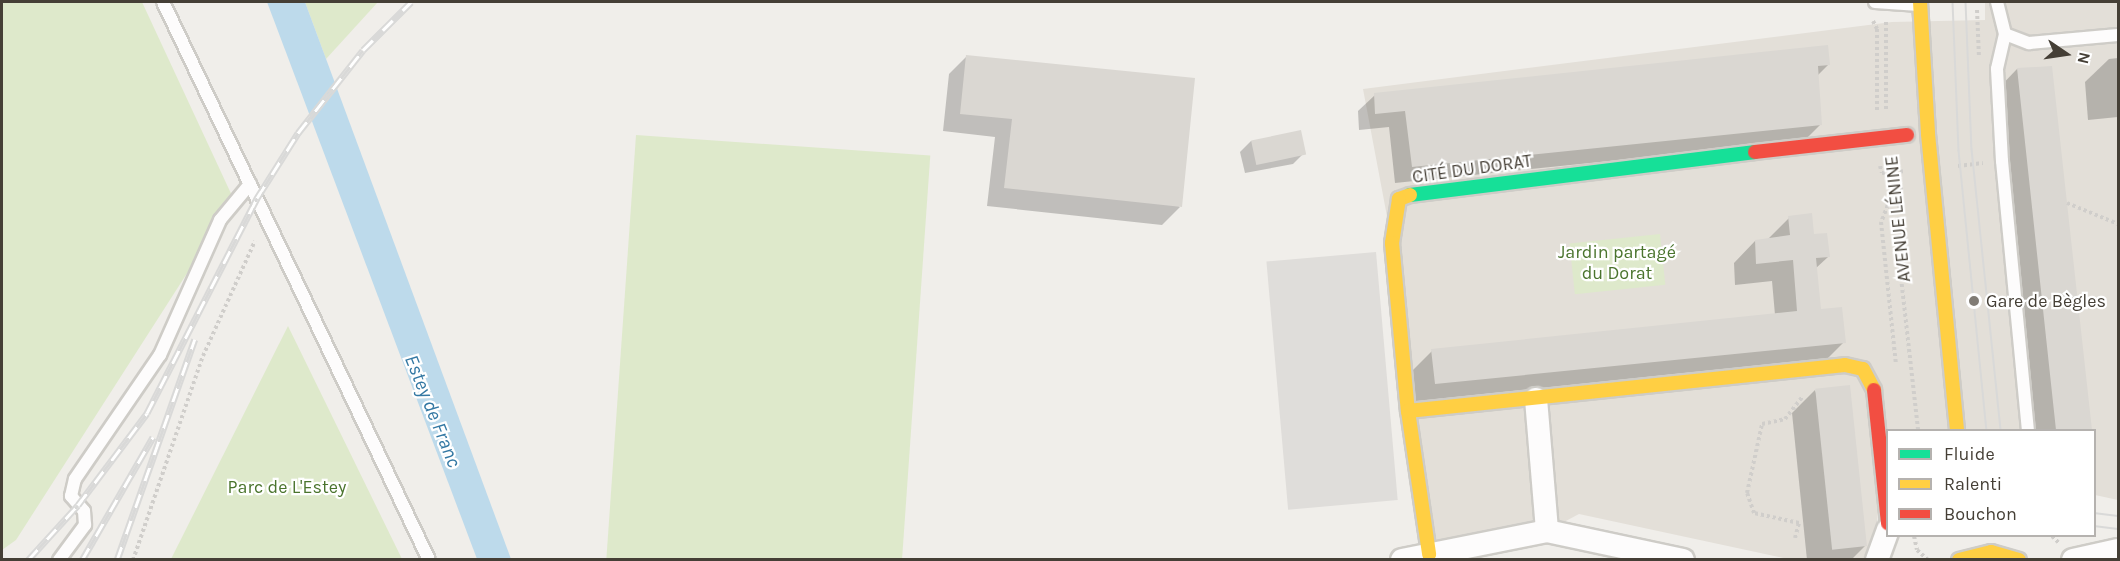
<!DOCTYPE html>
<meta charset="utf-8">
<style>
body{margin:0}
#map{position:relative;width:2120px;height:561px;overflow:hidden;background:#f0eeea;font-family:Karla,sans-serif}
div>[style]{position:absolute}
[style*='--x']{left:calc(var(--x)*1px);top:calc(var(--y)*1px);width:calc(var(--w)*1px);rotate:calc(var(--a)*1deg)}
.residential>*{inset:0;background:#e3dfd8}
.green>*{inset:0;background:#dee9cb;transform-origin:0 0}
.parking>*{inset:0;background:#dfddda;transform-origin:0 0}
.water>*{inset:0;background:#bddaeb}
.shadow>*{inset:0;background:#0003}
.building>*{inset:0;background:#dad7d2;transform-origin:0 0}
.path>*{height:4px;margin-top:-2px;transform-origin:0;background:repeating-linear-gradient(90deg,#d0cecb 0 3px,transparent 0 6px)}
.roads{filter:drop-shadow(2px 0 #ceccc7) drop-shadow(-2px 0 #ceccc7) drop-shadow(0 2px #ceccc7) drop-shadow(0 -2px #ceccc7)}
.lane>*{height:12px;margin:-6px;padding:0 6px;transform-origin:6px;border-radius:6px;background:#fdfcfc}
.street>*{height:22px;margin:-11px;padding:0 11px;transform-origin:11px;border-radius:11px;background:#fdfcfc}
.fast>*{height:14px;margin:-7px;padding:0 7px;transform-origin:7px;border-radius:7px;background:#16e098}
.slow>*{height:14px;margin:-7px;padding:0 7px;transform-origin:7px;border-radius:7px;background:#ffcf43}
.jam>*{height:14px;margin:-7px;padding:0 7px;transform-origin:7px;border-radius:7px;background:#f24e42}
.tram>*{height:1.5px;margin:-0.75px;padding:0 0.75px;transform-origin:0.75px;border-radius:0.75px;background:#d9d9d8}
.rail>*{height:7px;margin-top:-3.5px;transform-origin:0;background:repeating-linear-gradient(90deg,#fff 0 14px,#d9d9d8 0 28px);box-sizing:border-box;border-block:2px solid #d9d9d8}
.dots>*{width:16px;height:16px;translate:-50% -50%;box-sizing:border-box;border:3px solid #fff;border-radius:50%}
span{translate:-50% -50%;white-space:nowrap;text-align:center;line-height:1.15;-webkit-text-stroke:4.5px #fff;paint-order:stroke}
.street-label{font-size:18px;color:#453f36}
.park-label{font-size:18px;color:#4a742d}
.poi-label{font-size:18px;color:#453f36}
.left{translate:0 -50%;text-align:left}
.water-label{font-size:20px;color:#3378a3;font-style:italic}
.frame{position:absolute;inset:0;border:3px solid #453f36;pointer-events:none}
.legend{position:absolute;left:1886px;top:429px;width:210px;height:108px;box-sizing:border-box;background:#fff;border:2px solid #b5b2af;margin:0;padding:8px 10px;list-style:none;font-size:18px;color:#453f36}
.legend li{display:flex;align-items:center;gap:12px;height:30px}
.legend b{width:30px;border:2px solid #b5b2af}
.north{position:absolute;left:2036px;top:24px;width:60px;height:60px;-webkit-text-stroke:4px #fff;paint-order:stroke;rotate:103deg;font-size:16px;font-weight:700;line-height:24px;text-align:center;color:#453f36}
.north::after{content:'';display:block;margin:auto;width:21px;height:27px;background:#453f36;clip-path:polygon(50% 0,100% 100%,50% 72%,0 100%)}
</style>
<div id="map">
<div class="residential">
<div style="clip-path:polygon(1985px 2px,2118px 2px,2118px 500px,2095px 495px,2094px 430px,1888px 430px,1876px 530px,1863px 559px,1788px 559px,1579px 514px,1547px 531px,1429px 554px,1392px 243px,1363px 89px,1892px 22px,1985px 20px)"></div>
</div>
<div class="green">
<div style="clip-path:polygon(2px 2px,142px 2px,234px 200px,16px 540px,2px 550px)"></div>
<div style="clip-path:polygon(305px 2px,378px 2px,326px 59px)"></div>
<div style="left:636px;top:135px;width:295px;height:425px;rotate:4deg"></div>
<div style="left:1660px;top:234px;width:51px;height:91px;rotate:84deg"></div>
<div style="clip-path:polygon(288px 326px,402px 559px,171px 559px)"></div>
</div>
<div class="parking">
<div style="left:1376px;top:252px;width:249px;height:110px;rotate:85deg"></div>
</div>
<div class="water">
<div style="clip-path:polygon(267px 2px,305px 2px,511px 559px,477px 559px)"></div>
</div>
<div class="shadow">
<div style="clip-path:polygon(967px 56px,1180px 207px,1162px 225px,987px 206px,995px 137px,943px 131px,949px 74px)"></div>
<div style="clip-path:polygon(2118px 58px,2118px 117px,2088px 120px,2085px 82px,2109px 59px)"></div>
<div style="clip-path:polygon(1829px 64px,1817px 76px,1821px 124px,1804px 141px,1395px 183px,1389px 127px,1359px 130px,1358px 111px,1375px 95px)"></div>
<div style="clip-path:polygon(2050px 67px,2091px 430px,2030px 430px,1994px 93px,2017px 69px)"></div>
<div style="clip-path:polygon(1251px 141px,1304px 153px,1293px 164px,1245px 173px,1240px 152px)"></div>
<div style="clip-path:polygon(1789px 218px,1813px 236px,1828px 257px,1815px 269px,1819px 310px,1844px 342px,1823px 363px,1414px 405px,1411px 372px,1432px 351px,1775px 315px,1772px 281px,1735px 285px,1734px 263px,1755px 241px,1767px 240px)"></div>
<div style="clip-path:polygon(1815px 390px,1866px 545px,1851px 560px,1807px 560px,1792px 413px)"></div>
</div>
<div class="building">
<div style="clip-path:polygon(1828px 45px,1830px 65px,1818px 66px,1822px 125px,1412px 167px,1405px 111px,1375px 114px,1374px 93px)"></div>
<div style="clip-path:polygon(966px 55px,1195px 78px,1182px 207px,1004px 188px,1012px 119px,960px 114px)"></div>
<div style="clip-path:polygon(2052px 66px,2067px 203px,2092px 430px,2056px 430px,2017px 68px)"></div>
<div style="left:1301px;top:130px;width:25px;height:51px;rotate:78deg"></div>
<div style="clip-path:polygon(1812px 213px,1814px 234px,1827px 233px,1830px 257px,1816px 258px,1821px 309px,1842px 307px,1846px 343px,1435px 384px,1431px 349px,1797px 311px,1793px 260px,1756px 264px,1755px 240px,1790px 235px,1788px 216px)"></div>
<div style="left:1850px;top:385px;width:162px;height:35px;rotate:84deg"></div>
</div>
<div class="path">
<div style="--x:1977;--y:10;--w:47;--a:87.6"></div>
<div style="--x:1873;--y:21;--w:9;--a:63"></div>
<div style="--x:1877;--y:29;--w:82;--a:90"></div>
<div style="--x:1886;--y:109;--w:89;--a:-90"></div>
<div style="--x:1890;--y:164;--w:30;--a:86"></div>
<div style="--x:1892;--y:194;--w:30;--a:111"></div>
<div style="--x:1881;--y:222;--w:143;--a:84"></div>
<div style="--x:1880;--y:166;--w:7;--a:74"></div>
<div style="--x:1882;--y:173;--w:21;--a:-5"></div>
<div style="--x:1958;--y:166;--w:25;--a:-7"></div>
<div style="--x:1901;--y:187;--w:55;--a:94.2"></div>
<div style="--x:1897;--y:242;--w:189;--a:83.6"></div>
<div style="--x:2067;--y:203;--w:55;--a:22.4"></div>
<div style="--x:1914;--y:536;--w:14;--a:78"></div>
<div style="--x:1917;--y:550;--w:15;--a:42"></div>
<div style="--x:2052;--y:536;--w:10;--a:45"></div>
<div style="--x:1795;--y:538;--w:16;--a:-75"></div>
<div style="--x:1799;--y:523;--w:46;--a:-167.5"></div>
<div style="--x:1754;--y:513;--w:21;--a:-109"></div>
<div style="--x:1747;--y:493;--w:71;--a:-77.7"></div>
<div style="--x:1762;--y:424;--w:24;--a:-12"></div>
<div style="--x:1785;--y:419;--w:28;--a:-52"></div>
<div style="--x:133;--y:560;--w:216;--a:-71.1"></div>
<div style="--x:203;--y:356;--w:126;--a:-65.7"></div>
</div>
<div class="roads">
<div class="lane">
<div style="--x:163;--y:2;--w:618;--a:64.51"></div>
<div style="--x:1875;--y:2;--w:44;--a:3.9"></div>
<div style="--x:1997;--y:2;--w:33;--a:76"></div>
<div style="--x:2005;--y:34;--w:26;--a:21"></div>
<div style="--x:2029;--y:43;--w:89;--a:-5.1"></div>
<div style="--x:2005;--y:34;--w:36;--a:103"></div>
<div style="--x:1997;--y:69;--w:92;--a:86.9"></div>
<div style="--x:2002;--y:161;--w:270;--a:84.5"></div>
<div style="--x:59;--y:560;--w:44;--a:-53.4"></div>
<div style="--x:85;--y:525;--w:14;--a:-94"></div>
<div style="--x:84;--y:511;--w:20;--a:-131"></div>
<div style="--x:71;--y:496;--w:17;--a:-77"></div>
<div style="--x:75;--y:479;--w:150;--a:-55.6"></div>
<div style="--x:160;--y:355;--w:148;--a:-66"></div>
<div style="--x:220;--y:220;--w:47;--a:-50.2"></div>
</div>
<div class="street">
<div style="--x:1536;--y:399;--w:132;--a:85.2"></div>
<div style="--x:1402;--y:560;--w:148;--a:-11.3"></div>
<div style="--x:1547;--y:531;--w:139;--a:12"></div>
<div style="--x:1877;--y:560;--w:32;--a:-70"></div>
<div style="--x:2073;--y:560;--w:46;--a:-12.5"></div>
</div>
<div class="fast">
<div style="--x:1410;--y:195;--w:348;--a:-7.1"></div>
</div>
<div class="slow">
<div style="--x:1920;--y:2;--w:132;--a:86.5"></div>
<div style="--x:1928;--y:134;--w:297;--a:84.4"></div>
<div style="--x:1410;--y:195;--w:12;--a:160"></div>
<div style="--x:1399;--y:199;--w:45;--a:99"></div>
<div style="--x:1392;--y:243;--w:169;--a:84.6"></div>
<div style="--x:1408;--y:411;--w:145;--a:81.6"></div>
<div style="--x:1408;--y:411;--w:439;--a:-6"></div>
<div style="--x:1845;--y:365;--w:18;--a:13"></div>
<div style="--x:1863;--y:369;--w:24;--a:62"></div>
<div style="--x:1959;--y:560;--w:33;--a:-14"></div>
<div style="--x:1991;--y:552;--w:29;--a:16"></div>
</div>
<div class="jam">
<div style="--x:1755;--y:152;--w:153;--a:-6.4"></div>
<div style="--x:1874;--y:390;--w:134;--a:84"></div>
</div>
</div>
<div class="tram">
<div style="--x:1953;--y:2;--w:149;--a:87.7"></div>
<div style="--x:1959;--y:151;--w:280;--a:84.3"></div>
<div style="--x:1966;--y:2;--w:147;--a:87.7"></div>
<div style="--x:1972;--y:149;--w:282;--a:84.1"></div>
<div style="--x:2094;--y:513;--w:24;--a:7"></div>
<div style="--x:2094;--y:526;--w:24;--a:7"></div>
</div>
<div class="rail">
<div style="--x:28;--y:560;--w:74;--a:-47.7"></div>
<div style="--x:78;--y:505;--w:115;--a:-53.1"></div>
<div style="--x:147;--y:413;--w:242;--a:-62.9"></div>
<div style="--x:257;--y:198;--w:77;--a:-57.8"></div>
<div style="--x:298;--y:133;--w:105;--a:-51.9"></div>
<div style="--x:363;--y:50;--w:68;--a:-45"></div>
<div style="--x:82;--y:560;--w:142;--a:-60"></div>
<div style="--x:117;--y:560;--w:234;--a:-70.6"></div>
</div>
<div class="dots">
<div style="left:1974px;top:301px;background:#817c75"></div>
</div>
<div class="street-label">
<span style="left:1472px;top:169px;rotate:-8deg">CITÉ DU DORAT</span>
<span style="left:1898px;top:219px;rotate:-96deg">AVENUE LÉNINE</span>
</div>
<div class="park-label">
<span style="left:1617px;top:263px">Jardin partagé<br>du Dorat</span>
<span style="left:287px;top:487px">Parc de L'Estey</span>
</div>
<div class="poi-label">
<span class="left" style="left:1986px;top:301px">Gare de Bègles</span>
</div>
<div class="water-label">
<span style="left:433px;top:411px;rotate:68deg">Estey de Franc</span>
</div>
<div class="frame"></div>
<ul class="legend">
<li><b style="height:8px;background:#16e098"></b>Fluide</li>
<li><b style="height:8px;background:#ffcf43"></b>Ralenti</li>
<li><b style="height:8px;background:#f24e42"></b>Bouchon</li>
</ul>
<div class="north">N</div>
</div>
